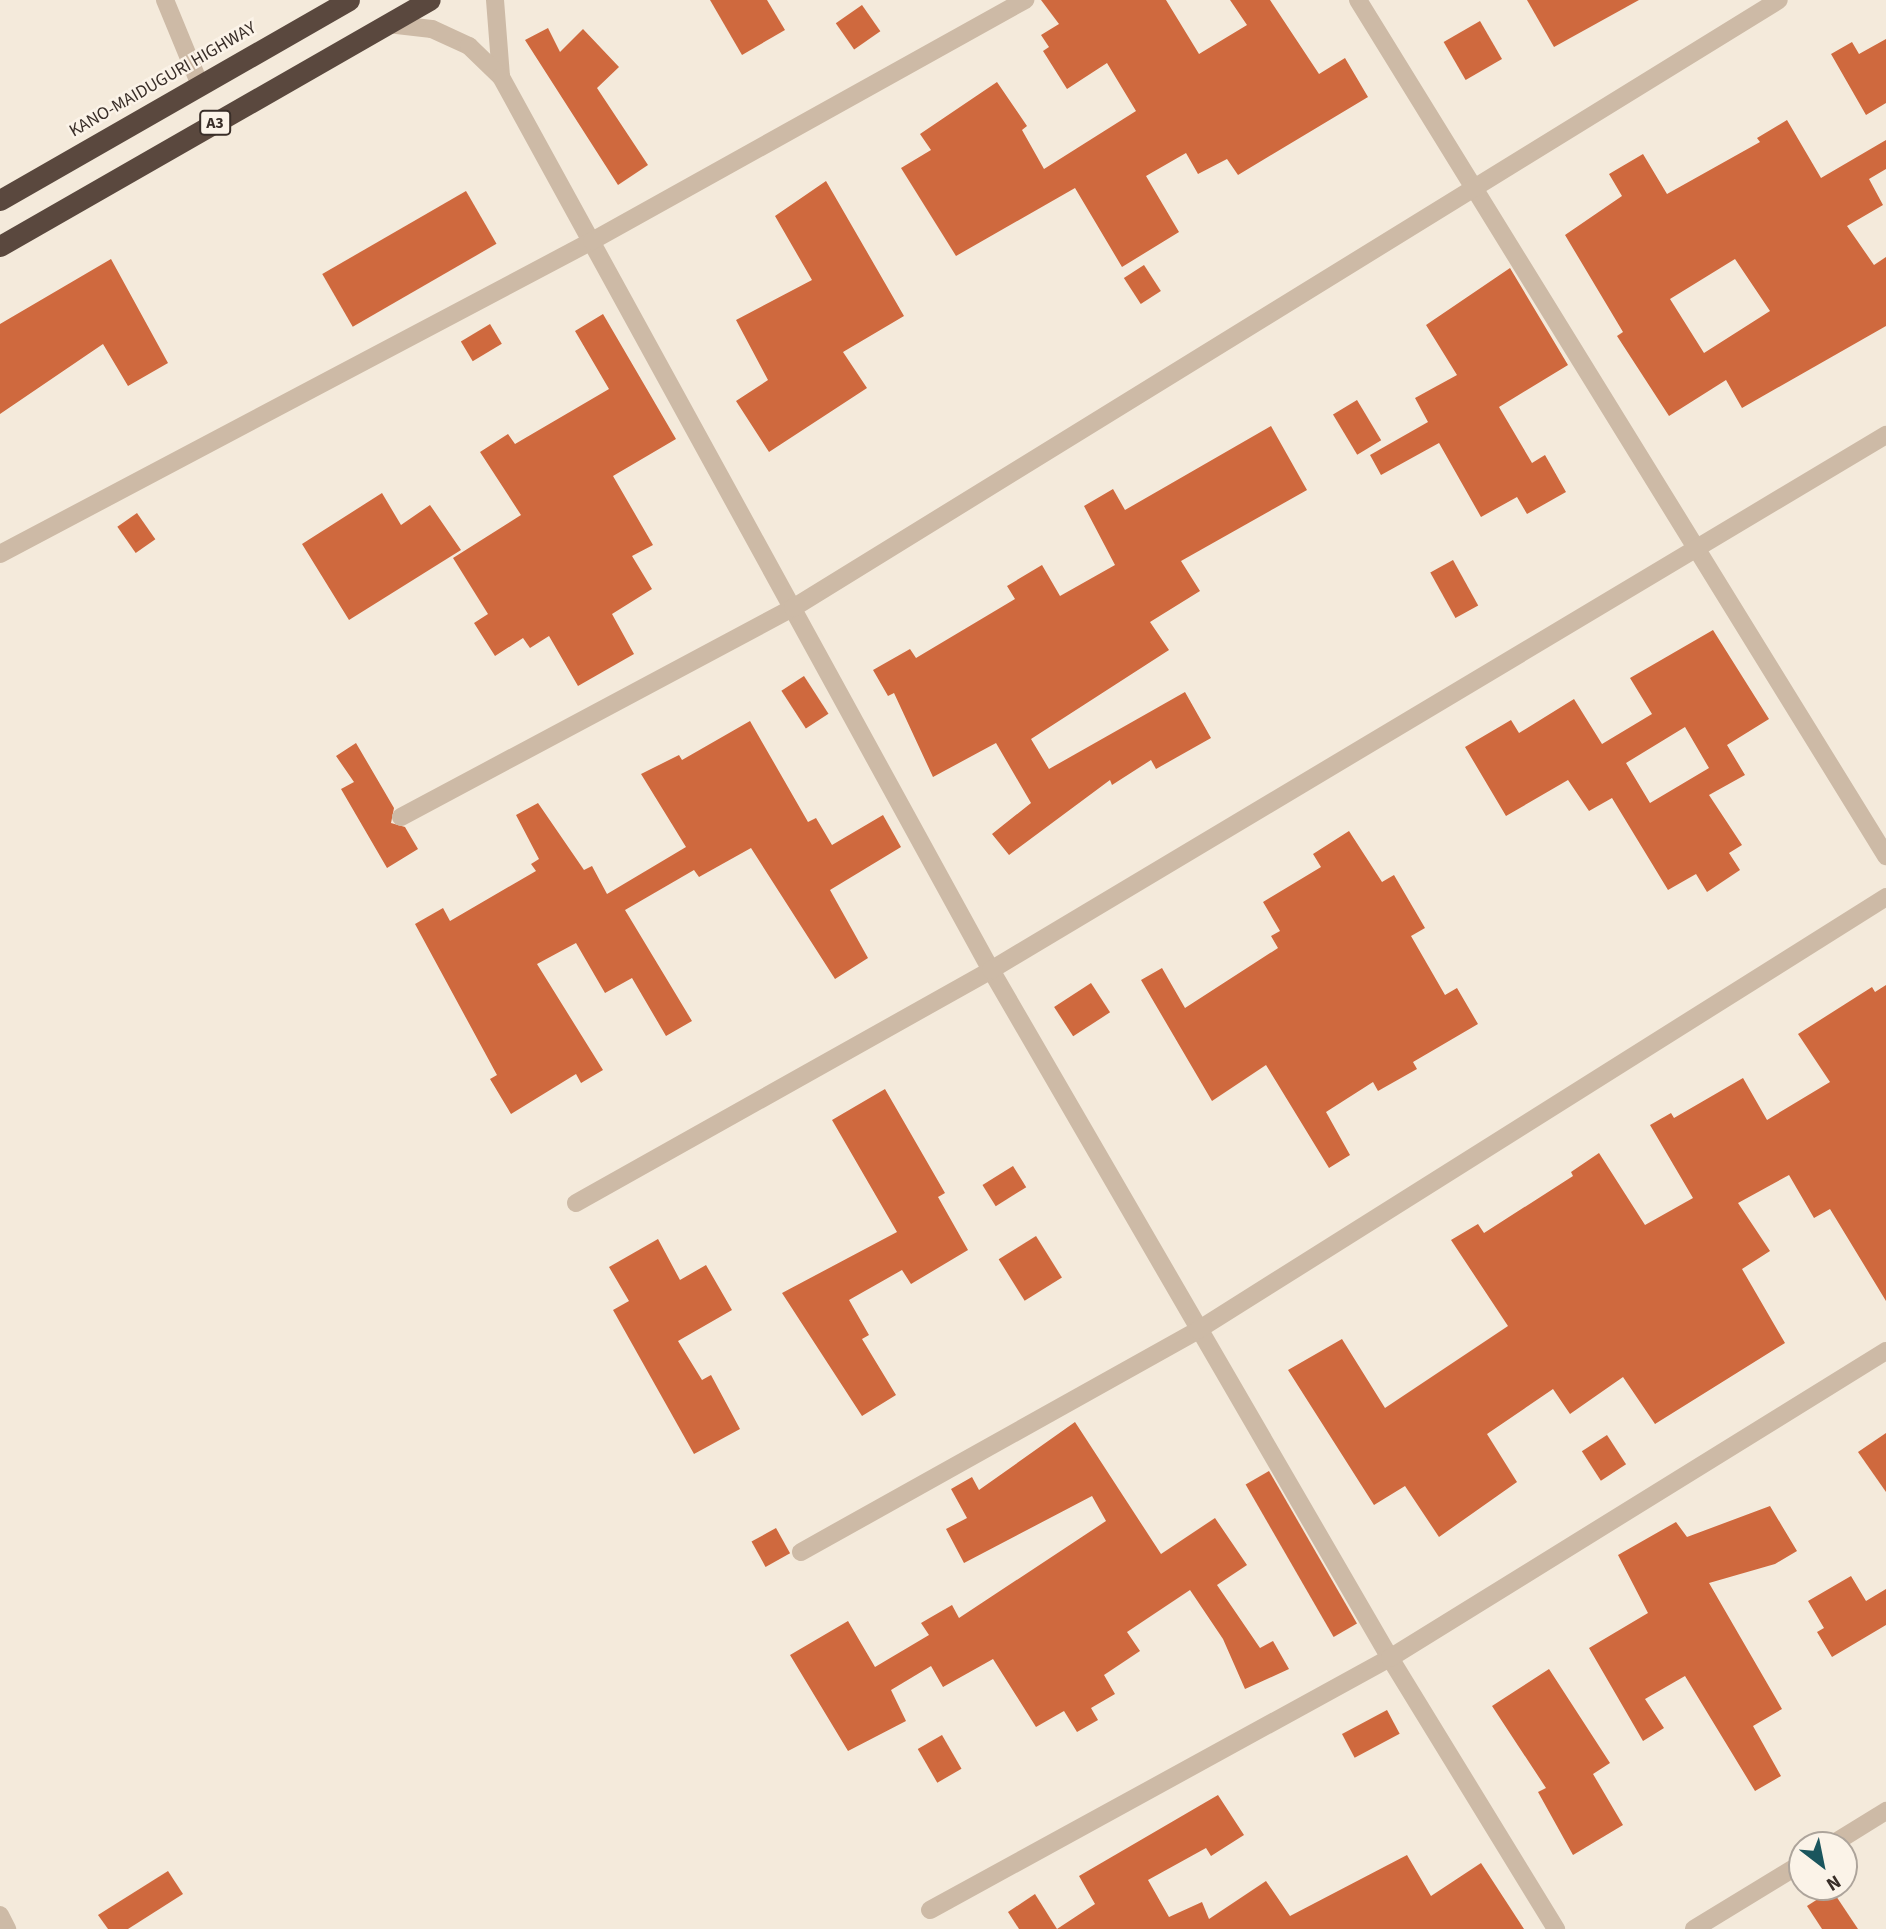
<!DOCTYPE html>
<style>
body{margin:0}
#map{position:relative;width:1886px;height:1929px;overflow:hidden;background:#f4eadb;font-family:"Source Sans 3",sans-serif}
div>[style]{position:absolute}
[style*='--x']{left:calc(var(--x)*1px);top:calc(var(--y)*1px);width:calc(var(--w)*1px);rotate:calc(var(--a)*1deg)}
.building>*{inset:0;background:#cf693e;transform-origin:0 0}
.minor>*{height:18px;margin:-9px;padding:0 9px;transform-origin:9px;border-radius:9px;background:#cdbaa6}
.highway>*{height:21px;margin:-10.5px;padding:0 10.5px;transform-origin:10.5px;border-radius:10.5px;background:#5a483e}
span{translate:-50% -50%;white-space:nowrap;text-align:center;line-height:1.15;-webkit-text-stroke:5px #fbf3e8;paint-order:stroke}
.shield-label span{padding:2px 5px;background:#fbf3e8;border:2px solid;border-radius:5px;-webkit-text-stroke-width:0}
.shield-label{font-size:16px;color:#392e28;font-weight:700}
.street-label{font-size:18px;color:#392e28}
.north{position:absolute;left:1788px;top:1831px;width:70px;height:70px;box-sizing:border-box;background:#fbf3e8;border:2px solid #ada49b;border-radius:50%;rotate:148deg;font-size:19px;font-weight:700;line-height:28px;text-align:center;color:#392e28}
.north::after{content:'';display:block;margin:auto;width:24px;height:32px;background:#1a555d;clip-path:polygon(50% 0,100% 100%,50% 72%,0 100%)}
</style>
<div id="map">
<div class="building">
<div style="clip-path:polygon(710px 0,767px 0,785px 30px,742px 55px)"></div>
<div style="clip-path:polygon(1041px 0,1166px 0,1199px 54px,1247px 25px,1230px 0,1270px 0,1319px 74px,1345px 58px,1368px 97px,1238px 175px,1227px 159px,1198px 174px,1186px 153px,1146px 176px,1179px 232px,1122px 267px,1075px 188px,956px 256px,901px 168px,931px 150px,920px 134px,997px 82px,1027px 126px,1022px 130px,1044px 169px,1136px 111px,1107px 63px,1067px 89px,1043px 51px,1049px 47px,1041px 35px,1059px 24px)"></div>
<div style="clip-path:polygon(1527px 0,1639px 0,1554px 47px)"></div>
<div style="left:862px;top:5px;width:32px;height:32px;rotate:55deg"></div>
<div style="left:1480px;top:21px;width:44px;height:42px;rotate:60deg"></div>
<div style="clip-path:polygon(548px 28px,560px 52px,583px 29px,619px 67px,597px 88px,648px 165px,618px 185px,525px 40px)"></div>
<div style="clip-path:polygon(1886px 39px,1886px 103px,1866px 115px,1831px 54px,1852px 42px,1859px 54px)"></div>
<div style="clip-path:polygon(evenodd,1787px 120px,1821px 178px,1886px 140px,1886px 169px,1869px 179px,1883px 205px,1847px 226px,1874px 265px,1886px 257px,1886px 326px,1742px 408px,1726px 380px,1669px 416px,1617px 336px,1623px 332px,1565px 235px,1622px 196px,1609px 174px,1643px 154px,1667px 194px,1760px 142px,1757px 138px,1787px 120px,1735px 259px,1770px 311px,1704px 353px,1670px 299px,1735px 259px)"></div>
<div style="clip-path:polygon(826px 181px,904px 316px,843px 352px,867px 388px,769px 452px,736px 401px,768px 380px,736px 320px,812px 280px,775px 216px)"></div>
<div style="left:466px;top:191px;width:61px;height:166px;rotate:60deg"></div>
<div style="clip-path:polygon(111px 259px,168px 363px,128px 386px,103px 344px,0 414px,0 324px)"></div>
<div style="left:1144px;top:265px;width:31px;height:24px;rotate:57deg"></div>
<div style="clip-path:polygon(1510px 268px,1568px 365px,1499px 407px,1532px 463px,1545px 455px,1566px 492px,1527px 514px,1517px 497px,1481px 517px,1439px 443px,1381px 475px,1370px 455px,1428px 422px,1415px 398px,1457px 375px,1426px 325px)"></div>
<div style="clip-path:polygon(603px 314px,676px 439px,613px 476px,653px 545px,632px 556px,652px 589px,612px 614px,634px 654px,578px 686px,549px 636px,530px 648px,523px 638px,495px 656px,474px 623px,488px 614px,453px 558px,521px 515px,480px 452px,508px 434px,515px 444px,609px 389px,575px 331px)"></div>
<div style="left:490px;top:324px;width:23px;height:34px;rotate:59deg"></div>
<div style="left:1357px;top:400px;width:47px;height:28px;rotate:59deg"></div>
<div style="clip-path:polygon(1271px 426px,1307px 490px,1181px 561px,1200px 591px,1150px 622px,1169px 650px,1031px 739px,1049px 769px,1185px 692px,1211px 738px,1156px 769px,1151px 760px,1112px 785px,1110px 780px,1009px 855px,992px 834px,1031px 803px,996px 743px,933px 777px,894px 693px,888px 696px,873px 670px,910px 649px,916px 658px,1015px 599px,1007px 586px,1042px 565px,1060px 596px,1115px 565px,1084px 506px,1113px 489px,1125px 510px)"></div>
<div style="clip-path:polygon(382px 493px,401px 525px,430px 505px,461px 550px,349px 620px,302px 544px)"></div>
<div style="left:137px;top:513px;width:32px;height:24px;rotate:55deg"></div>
<div style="left:1453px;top:560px;width:52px;height:26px;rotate:61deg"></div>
<div style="clip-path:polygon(evenodd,1713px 630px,1769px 719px,1727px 745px,1745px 775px,1709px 795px,1742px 845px,1729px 853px,1740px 870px,1707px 892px,1696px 874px,1668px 890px,1612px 798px,1589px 811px,1568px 780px,1506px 816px,1465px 747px,1511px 720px,1519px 733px,1574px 699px,1602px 744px,1652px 714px,1630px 678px,1713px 630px,1685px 727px,1709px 768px,1650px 803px,1626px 763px,1685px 727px)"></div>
<div style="left:804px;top:676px;width:45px;height:27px;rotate:57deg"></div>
<div style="clip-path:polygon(750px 721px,808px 822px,816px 818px,832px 845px,883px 815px,901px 847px,830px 890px,868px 958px,835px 979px,751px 848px,699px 877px,694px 870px,625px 910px,692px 1021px,666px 1036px,632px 978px,605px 993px,576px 943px,537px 964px,603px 1070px,581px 1083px,576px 1074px,511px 1114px,490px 1079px,497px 1075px,415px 924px,443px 908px,450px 921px,536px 871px,531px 864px,539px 859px,516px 815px,538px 803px,584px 870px,592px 866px,607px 894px,686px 847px,641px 774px,679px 755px,682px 760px)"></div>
<div style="clip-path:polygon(356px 743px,394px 808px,391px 823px,405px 827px,418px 849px,387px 868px,341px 789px,354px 782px,336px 756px)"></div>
<div style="clip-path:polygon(1349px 831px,1382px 882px,1394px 875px,1425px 928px,1411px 936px,1445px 995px,1457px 988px,1478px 1024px,1413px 1062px,1417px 1069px,1378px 1091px,1373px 1082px,1326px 1112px,1350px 1155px,1329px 1168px,1266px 1065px,1212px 1101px,1141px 980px,1162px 968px,1185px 1008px,1278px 948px,1271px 936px,1280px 931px,1263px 902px,1321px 867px,1313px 854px)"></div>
<div style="left:1091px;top:983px;width:35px;height:44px;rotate:57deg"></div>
<div style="clip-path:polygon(1886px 985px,1886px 1301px,1830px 1209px,1814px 1218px,1789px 1175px,1738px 1203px,1770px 1251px,1742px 1269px,1785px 1343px,1655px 1424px,1623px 1377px,1570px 1414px,1553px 1389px,1487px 1434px,1517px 1482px,1439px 1537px,1405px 1486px,1374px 1505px,1288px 1370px,1342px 1339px,1385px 1408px,1508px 1326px,1451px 1240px,1478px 1224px,1484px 1233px,1573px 1176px,1571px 1172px,1599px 1153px,1645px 1225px,1693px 1198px,1650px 1125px,1671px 1113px,1674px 1118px,1743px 1078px,1767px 1120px,1830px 1082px,1798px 1034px,1872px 987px,1875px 992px)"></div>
<div style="clip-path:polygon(885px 1089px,945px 1193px,938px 1197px,968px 1250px,911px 1284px,902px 1270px,849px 1300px,869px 1335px,862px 1339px,896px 1395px,862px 1416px,782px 1293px,897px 1232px,832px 1120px)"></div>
<div style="left:1013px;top:1166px;width:25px;height:36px;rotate:58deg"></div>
<div style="left:1036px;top:1236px;width:49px;height:44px;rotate:58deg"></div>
<div style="clip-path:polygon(658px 1239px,680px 1280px,706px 1265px,732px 1310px,678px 1341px,702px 1380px,711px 1375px,740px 1429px,694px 1454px,613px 1310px,629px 1301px,609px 1267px)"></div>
<div style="clip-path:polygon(1075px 1422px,1161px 1554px,1215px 1518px,1247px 1565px,1217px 1585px,1260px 1648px,1273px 1641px,1289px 1669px,1245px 1689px,1223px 1639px,1190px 1590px,1127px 1632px,1140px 1651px,1104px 1675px,1115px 1694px,1091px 1708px,1098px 1720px,1077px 1732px,1064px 1711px,1036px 1727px,993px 1659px,943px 1687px,931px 1666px,891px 1690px,906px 1721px,848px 1751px,790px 1655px,848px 1621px,875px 1667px,929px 1635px,921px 1623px,952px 1605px,959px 1618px,1106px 1521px,1092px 1496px,964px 1563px,946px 1529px,967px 1518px,951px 1489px,972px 1477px,979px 1490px)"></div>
<div style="clip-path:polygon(1886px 1433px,1886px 1492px,1858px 1452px)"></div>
<div style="left:1607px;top:1435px;width:35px;height:30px;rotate:57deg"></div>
<div style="left:1269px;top:1471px;width:176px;height:27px;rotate:60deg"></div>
<div style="clip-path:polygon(1770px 1506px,1797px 1551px,1775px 1564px,1709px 1583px,1782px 1709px,1753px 1726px,1781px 1776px,1755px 1791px,1685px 1676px,1645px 1699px,1664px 1728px,1643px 1741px,1589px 1648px,1648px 1613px,1618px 1555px,1676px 1522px,1687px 1537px)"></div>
<div style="left:776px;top:1528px;width:29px;height:28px;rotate:61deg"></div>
<div style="clip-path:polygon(1851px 1576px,1866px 1601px,1886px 1589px,1886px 1625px,1832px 1657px,1817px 1632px,1824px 1628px,1808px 1601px)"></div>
<div style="clip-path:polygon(1549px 1669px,1610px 1763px,1593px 1774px,1623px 1825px,1573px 1855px,1538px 1792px,1546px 1788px,1492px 1706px)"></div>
<div style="left:1387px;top:1710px;width:27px;height:51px;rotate:62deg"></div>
<div style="left:942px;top:1735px;width:39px;height:28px;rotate:60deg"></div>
<div style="clip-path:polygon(1218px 1795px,1244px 1835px,1211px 1856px,1206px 1848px,1148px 1880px,1169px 1917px,1202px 1902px,1209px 1919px,1266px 1881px,1290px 1916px,1407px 1855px,1431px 1896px,1481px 1863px,1524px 1929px,1057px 1929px,1095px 1904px,1079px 1876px)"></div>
<div style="clip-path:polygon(168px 1871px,183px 1894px,128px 1929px,108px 1929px,98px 1915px)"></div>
<div style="clip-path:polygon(1832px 1890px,1858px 1929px,1822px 1929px,1807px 1906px)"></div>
<div style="clip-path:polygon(1035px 1894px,1057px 1929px,1019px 1929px,1008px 1912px)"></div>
</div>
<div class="minor">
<div style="--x:165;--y:0;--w:92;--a:67.6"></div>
<div style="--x:495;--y:0;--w:77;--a:85.5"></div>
<div style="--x:1358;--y:0;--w:1006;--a:58.33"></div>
<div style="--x:388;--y:24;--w:44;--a:6.5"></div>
<div style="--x:432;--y:29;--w:41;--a:24.7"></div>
<div style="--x:469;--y:46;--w:45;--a:44.1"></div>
<div style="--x:501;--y:77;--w:1019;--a:61.25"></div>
<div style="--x:991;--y:970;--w:795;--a:59.89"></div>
<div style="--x:1390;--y:1658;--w:318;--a:58.5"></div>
<div style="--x:0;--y:554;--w:670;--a:-27.87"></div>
<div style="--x:592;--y:241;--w:496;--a:-29.1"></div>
<div style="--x:401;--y:817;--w:444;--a:-28.1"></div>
<div style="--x:793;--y:608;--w:1158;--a:-31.66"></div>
<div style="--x:576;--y:1203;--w:476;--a:-29.3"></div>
<div style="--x:991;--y:970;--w:1043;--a:-30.87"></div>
<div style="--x:801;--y:1552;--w:455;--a:-29.2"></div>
<div style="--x:1198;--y:1330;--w:813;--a:-32.18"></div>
<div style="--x:1831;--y:1845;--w:65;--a:-31.7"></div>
<div style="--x:930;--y:1910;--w:525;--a:-28.72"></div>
<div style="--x:1390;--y:1658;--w:583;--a:-31.76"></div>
<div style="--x:0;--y:1915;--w:16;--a:63"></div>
<div style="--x:1694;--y:1929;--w:127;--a:-31.4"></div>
</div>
<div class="highway">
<div style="--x:0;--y:200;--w:402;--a:-29.8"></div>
<div style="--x:0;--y:246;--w:495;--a:-29.8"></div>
</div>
<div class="shield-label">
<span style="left:215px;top:123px">A3</span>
</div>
<div class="street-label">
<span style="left:163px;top:80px;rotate:-30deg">KANO-MAIDUGURI HIGHWAY</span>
</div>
<div class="north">N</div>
</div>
